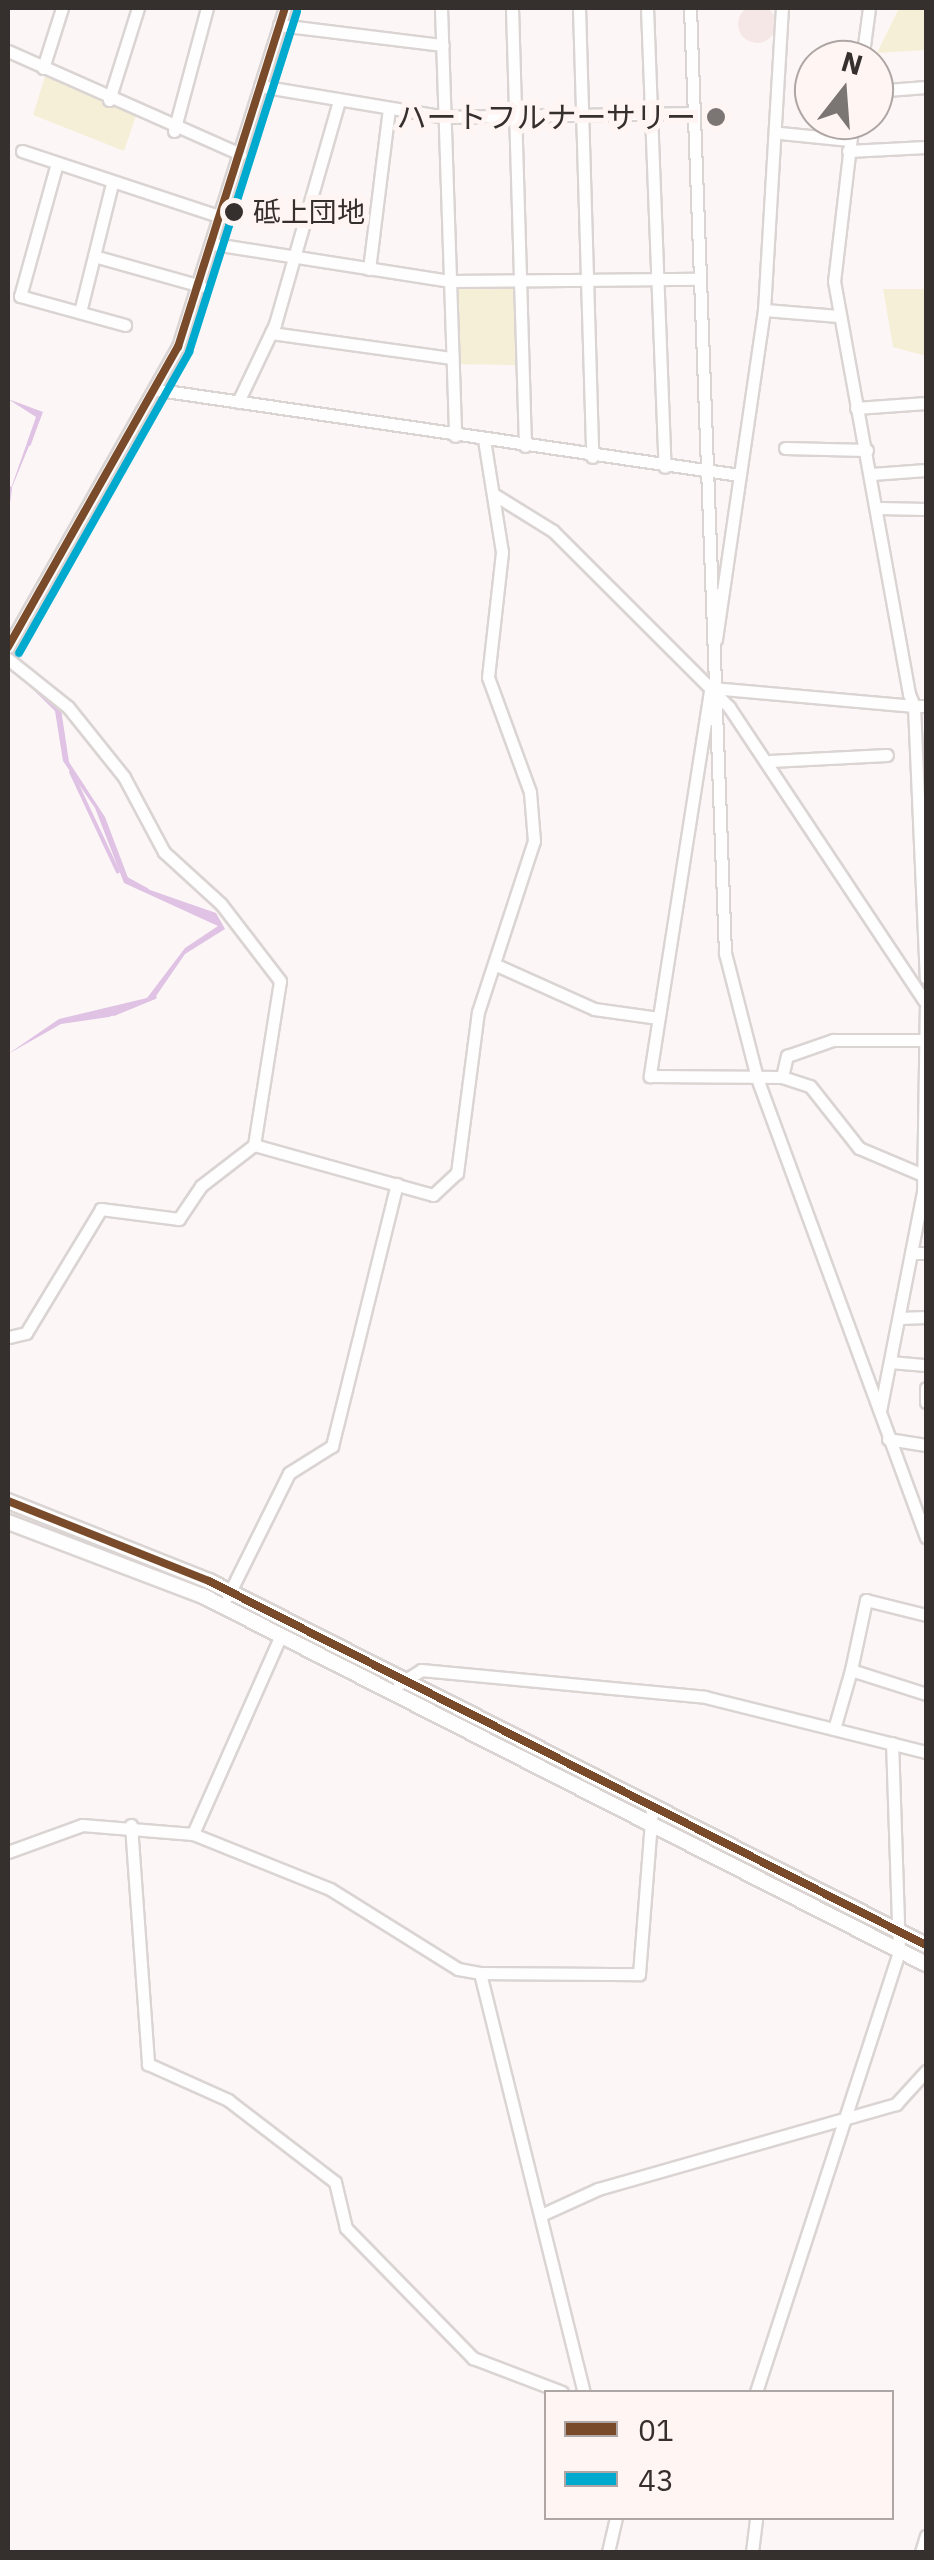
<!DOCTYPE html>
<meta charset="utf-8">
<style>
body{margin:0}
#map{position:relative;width:934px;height:2560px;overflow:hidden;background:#fcf7f6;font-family:"IBM Plex Sans","Noto Sans JP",sans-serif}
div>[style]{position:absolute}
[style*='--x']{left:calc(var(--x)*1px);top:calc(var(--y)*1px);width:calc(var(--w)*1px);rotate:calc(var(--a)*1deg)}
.built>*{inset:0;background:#f5e7e5}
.round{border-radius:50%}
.green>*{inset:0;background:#f5efd8;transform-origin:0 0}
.water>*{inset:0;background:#dfc2e4}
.stream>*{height:4px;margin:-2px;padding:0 2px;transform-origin:2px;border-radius:2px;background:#dfc2e4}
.roads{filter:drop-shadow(2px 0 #dad4d3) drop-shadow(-2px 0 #dad4d3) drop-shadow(0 2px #dad4d3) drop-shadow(0 -2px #dad4d3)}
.minor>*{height:11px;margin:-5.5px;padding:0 5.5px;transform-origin:5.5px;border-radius:5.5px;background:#fffefe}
.major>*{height:14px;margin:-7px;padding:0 7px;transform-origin:7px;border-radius:7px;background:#fffefe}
.bus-1>*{height:8px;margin:-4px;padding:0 4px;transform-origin:4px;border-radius:4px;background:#7a4b2a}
.bus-2>*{height:8px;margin:-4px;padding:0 4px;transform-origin:4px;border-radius:4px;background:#00a9ce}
.dots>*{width:28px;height:28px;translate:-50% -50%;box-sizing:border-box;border:5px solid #fff5f3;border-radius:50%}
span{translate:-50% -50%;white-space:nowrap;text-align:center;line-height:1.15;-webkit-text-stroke:10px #fff5f3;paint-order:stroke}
.bus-label{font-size:28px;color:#352f2e}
.left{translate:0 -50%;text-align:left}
.poi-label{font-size:30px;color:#352f2e}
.right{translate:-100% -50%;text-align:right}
.frame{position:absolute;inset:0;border:10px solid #352f2e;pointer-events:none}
.legend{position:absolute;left:544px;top:2390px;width:350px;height:130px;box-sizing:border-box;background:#fff5f3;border:2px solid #aea6a4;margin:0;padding:12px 18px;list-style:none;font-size:30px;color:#352f2e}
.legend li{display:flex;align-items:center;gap:20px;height:50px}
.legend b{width:50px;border:2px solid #aea6a4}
.north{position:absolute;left:794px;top:40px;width:100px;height:100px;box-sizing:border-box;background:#fff5f3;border:2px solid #aea6a4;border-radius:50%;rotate:17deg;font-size:28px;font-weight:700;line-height:40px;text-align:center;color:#352f2e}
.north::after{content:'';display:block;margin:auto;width:35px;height:45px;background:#7b7574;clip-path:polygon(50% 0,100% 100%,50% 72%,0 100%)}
</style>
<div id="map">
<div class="built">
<div class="round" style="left:738px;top:5px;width:38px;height:38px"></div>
</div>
<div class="green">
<div style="clip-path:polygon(899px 8px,926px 8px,926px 50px,877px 53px)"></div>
<div style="clip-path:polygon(47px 70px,137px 113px,124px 151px,33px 115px)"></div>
<div style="left:449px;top:281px;width:71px;height:83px;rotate:1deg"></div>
<div style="clip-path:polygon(883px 289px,926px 289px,926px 356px,893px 347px)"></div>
</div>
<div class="water">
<div style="clip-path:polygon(8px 399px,43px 412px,8px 497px,36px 417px)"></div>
<div style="clip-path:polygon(10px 667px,61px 709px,69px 762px,105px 817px,130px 883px,216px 913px,225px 929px,185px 954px,154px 999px,109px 1017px,61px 1024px,8px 1054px,59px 1019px,147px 998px,185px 948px,218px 926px,124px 883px,95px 808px,63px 761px,55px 711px)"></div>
</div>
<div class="stream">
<div style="--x:29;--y:444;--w:32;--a:-70"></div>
<div style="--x:8;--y:503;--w:15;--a:-82"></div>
<div style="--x:71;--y:772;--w:110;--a:64.8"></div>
<div style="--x:125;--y:878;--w:25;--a:29"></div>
<div style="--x:114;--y:1014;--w:44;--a:-22.5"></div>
</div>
<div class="roads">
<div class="minor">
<div style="--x:441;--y:8;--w:428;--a:88.1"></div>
<div style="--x:512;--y:8;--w:438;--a:88.3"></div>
<div style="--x:579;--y:8;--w:449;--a:88.3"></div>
<div style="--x:647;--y:8;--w:459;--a:87.8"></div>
<div style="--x:690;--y:8;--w:946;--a:87.88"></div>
<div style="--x:725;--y:953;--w:129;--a:75.6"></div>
<div style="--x:757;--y:1078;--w:489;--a:69.8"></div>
<div style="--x:279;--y:25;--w:165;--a:7"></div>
<div style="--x:8;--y:51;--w:254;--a:23.9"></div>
<div style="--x:862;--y:60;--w:52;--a:-82.3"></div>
<div style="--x:43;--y:68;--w:63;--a:-72.4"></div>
<div style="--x:260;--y:86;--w:188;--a:9.5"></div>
<div style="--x:445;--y:117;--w:248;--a:-0.9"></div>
<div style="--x:874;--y:91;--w:52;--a:-4.4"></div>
<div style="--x:109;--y:100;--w:96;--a:-72.5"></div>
<div style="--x:853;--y:120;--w:162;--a:96.7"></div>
<div style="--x:834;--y:281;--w:420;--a:79.7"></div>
<div style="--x:909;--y:694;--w:13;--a:67"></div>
<div style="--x:914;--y:706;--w:12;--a:0"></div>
<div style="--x:174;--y:131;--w:127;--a:-75"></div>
<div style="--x:780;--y:133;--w:70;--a:5.7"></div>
<div style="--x:22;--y:151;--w:211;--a:18.3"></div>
<div style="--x:848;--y:151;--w:78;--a:-2.9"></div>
<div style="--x:57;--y:163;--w:138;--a:105.5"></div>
<div style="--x:20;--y:296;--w:109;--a:15.4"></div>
<div style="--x:214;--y:244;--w:238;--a:8.9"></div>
<div style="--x:449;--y:281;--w:249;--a:-0.5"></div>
<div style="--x:94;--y:256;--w:111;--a:15.7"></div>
<div style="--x:369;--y:269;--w:161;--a:-82.9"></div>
<div style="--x:764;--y:310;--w:75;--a:4.6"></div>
<div style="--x:80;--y:312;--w:132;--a:-76"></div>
<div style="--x:271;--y:333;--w:183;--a:7.9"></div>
<div style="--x:159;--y:390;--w:586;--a:8.34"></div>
<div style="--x:238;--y:402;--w:86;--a:-64.6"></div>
<div style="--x:275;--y:324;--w:232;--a:-74"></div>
<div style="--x:856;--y:408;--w:70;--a:-4.1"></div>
<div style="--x:785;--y:448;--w:82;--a:1.4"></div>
<div style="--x:872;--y:474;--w:54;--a:-4.2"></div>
<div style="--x:495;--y:495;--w:68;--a:31.8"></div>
<div style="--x:553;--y:531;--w:249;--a:45"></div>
<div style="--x:729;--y:707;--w:356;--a:56.4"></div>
<div style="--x:878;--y:508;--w:48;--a:1.2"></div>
<div style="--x:716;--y:639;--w:332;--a:-81.7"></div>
<div style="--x:764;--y:310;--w:303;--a:-86.6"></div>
<div style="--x:8;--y:647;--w:345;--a:-60.5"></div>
<div style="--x:178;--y:347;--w:355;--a:-72.5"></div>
<div style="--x:8;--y:659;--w:77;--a:38.7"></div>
<div style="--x:68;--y:707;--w:90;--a:51.3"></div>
<div style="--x:124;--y:777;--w:85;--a:61.9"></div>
<div style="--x:164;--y:852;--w:77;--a:42.4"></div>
<div style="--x:221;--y:904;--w:97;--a:52.5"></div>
<div style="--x:280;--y:981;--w:166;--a:99"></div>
<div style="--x:254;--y:1145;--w:67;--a:142.3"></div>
<div style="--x:201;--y:1186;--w:40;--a:124"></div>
<div style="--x:179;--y:1219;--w:79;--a:-172.7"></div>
<div style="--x:101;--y:1209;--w:145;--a:121.2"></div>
<div style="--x:26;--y:1333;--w:18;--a:167"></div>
<div style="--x:712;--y:688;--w:203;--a:5.1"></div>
<div style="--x:914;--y:706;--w:272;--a:87.5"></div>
<div style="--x:710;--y:691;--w:390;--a:98.9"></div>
<div style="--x:650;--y:1076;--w:132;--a:0.4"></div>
<div style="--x:782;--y:1077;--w:22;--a:-77"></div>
<div style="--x:787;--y:1056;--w:49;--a:-19.2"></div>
<div style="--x:833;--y:1040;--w:88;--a:0"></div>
<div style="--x:770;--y:761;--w:117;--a:-2.9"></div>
<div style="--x:494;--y:964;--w:110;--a:24.2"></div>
<div style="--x:594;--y:1009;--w:65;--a:8"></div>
<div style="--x:782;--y:1077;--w:29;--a:18"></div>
<div style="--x:810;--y:1086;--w:79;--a:51.7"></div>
<div style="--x:859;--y:1148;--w:69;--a:22.9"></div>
<div style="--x:254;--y:1145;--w:186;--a:15.6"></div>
<div style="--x:433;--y:1195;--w:33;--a:-43"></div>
<div style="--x:457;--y:1173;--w:162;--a:-82.6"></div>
<div style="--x:478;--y:1012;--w:180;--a:-71.9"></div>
<div style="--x:534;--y:841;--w:49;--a:-94.7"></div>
<div style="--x:530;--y:792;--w:122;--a:-110.1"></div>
<div style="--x:488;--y:677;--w:126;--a:-83.6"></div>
<div style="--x:502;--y:552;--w:113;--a:-99.1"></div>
<div style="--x:911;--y:1253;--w:15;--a:0"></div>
<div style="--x:899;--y:1318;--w:27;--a:-2"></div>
<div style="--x:890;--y:1362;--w:36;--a:5"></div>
<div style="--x:926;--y:1388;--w:14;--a:90"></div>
<div style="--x:880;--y:1411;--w:223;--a:-78.9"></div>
<div style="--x:923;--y:1192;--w:184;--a:-89.1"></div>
<div style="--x:888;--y:1439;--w:38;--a:9"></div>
<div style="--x:228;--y:1596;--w:137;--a:-63.6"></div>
<div style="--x:289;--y:1473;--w:51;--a:-32.1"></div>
<div style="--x:332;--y:1446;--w:270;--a:-76.1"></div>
<div style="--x:926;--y:1615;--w:62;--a:-166"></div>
<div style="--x:866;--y:1600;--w:72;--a:102.1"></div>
<div style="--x:851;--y:1670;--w:79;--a:17.7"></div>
<div style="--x:281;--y:1635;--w:218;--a:113.9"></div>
<div style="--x:193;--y:1834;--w:148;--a:21.9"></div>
<div style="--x:330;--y:1889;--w:151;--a:32"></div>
<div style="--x:458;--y:1969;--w:22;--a:10"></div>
<div style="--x:480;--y:1973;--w:432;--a:76.1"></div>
<div style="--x:399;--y:1684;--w:26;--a:-32"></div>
<div style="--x:421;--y:1670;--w:285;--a:5.4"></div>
<div style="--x:705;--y:1697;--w:228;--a:14"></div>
<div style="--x:834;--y:1729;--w:61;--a:-73.9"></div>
<div style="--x:131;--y:1825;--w:240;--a:85.9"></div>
<div style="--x:148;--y:2064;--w:88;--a:24.2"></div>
<div style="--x:228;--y:2100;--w:135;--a:37.5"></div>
<div style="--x:335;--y:2182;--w:47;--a:76.6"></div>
<div style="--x:346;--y:2228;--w:182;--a:45.7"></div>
<div style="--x:473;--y:2358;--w:95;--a:20.9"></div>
<div style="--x:8;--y:1852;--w:79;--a:-20"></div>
<div style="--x:82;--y:1825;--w:111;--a:4.6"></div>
<div style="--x:480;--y:1973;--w:159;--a:0.4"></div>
<div style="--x:639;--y:1974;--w:168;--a:-85.5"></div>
<div style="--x:541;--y:2215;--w:63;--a:-24.5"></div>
<div style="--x:598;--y:2189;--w:310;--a:-15.9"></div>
<div style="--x:896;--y:2104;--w:45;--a:-47.7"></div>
<div style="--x:756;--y:2392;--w:463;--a:-72"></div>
<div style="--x:899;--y:1952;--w:209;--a:-91.9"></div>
<div style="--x:608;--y:2552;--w:35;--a:-77"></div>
<div style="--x:752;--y:2552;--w:34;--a:-83"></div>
<div style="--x:921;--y:2552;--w:17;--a:-73"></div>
</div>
<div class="major">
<div style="--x:8;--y:1501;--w:216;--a:21.7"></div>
<div style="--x:209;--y:1581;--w:804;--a:26.92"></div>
<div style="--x:8;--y:1522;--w:209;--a:20.8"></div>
<div style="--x:203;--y:1596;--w:811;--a:26.98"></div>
</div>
</div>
<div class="bus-1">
<div style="--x:8;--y:647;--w:345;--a:-60.5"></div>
<div style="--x:178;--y:347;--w:355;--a:-72.5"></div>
<div style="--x:8;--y:1501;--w:216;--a:21.7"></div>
<div style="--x:209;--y:1581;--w:804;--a:26.92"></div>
</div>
<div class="bus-2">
<div style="--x:19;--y:653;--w:346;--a:-60.5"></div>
<div style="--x:189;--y:352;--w:357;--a:-72.4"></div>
</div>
<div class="dots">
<div style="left:716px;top:117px;background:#7b7574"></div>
<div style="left:234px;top:212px;background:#352f2e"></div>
</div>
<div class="bus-label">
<span class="left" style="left:253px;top:212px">砥上団地</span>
</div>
<div class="poi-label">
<span class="right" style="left:696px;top:117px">ハートフルナーサリー</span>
</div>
<div class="frame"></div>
<ul class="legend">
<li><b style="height:12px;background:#7a4b2a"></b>01</li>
<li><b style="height:12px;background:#00a9ce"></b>43</li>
</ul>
<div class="north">N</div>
</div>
